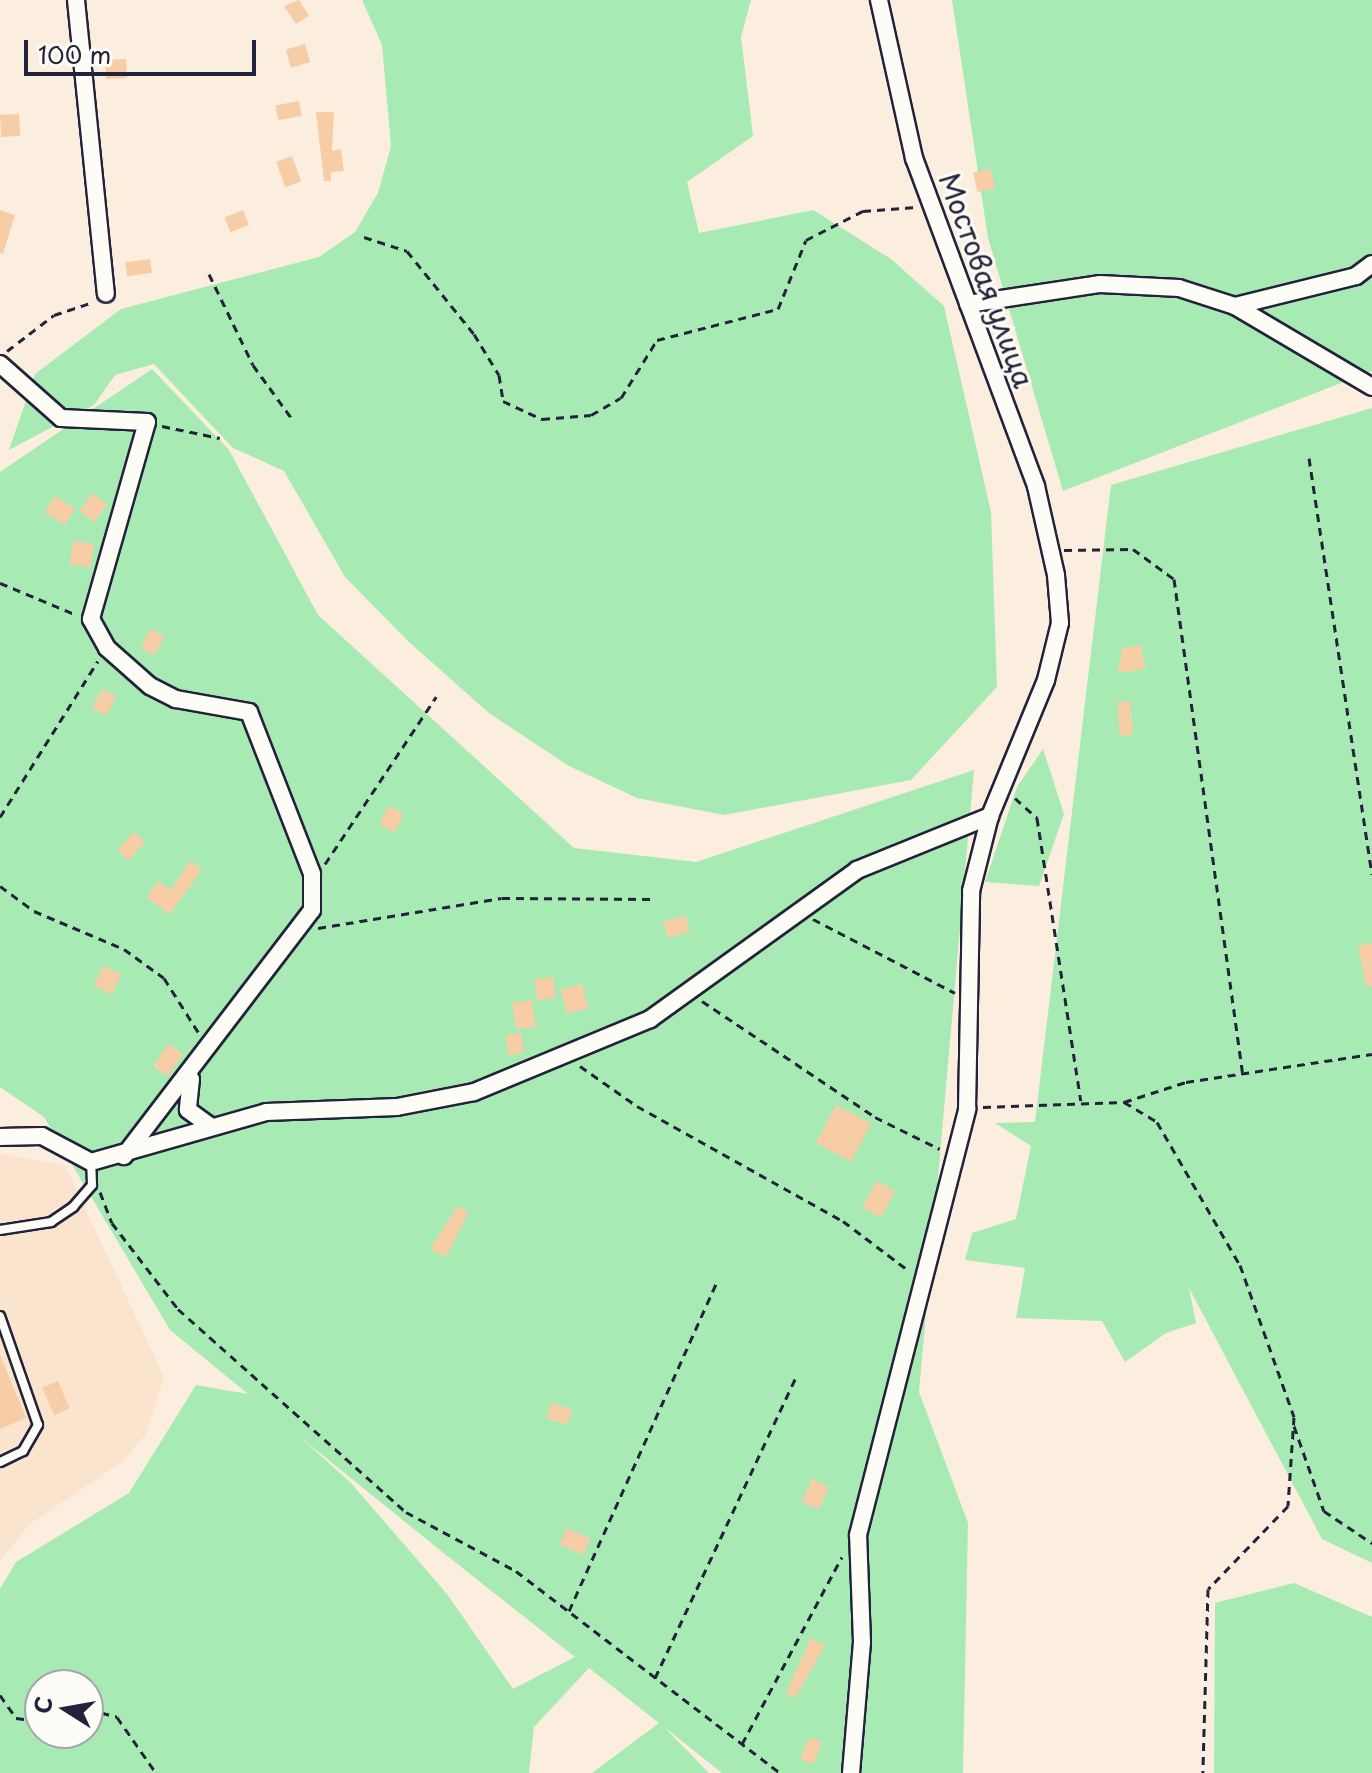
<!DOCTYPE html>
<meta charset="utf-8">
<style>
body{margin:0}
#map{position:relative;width:1372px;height:1773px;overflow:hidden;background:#fbeedf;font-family:"Playpen Sans",sans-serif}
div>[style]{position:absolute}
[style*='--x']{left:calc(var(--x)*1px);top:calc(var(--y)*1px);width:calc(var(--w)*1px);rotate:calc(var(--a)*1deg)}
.built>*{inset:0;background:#fae4ce}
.green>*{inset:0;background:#a8eab3}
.building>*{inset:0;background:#f7cda6;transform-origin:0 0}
.path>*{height:3px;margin-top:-1.5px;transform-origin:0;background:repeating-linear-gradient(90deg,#22223b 0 8px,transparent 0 14px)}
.roads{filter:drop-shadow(2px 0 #22223b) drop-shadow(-2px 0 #22223b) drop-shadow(0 2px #22223b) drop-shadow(0 -2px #22223b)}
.service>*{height:8px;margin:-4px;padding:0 4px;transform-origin:4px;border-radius:4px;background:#fdfcf7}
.minor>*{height:16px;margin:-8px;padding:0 8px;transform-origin:8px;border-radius:8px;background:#fdfcf7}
span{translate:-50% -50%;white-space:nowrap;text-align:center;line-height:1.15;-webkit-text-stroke:6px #fdfcf7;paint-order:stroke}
.street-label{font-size:28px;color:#22223b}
.north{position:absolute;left:24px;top:1669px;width:80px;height:80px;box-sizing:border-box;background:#fdfcf7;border:2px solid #a5a5ac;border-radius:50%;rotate:281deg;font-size:22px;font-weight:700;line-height:32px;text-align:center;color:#22223b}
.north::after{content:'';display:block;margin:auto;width:28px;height:36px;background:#22223b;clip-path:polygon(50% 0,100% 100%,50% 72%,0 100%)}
.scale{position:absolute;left:24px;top:40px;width:232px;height:36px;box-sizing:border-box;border:4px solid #22223b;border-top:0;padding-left:10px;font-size:24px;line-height:28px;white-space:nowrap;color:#22223b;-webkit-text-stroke:6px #fdfcf7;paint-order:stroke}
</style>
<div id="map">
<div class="built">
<div style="clip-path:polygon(0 1154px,65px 1165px,164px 1377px,146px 1434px,122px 1462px,30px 1524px,0 1561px)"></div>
</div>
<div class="green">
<div style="clip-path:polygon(362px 0,751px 0,741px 37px,753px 136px,687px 182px,699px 233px,813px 210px,891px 259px,944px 306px,991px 512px,997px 687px,911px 780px,724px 815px,637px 798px,569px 766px,489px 713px,409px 642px,345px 577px,284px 471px,233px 448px,154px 364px,115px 375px,94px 405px,9px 450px,35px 374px,121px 309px,319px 257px,355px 232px,378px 193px,391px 146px,382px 45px)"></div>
<div style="clip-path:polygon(952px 0,1372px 0,1372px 371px,1063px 491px,988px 238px)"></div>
<div style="clip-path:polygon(evenodd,152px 369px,229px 450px,318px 615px,574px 848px,696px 862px,974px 770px,919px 1392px,968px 1523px,963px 1773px,722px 1773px,663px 1726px,709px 1773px,592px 1773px,659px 1723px,589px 1668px,534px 1727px,529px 1773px,0 1773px,0 1589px,16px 1562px,129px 1493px,196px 1385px,248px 1394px,170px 1330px,44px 1117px,0 1087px,0 472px,152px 369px,300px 1437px,446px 1555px,575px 1657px,513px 1689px,447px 1594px,351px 1483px,300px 1437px,152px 369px,40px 1685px,88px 1685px,88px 1733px,40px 1733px,40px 1685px)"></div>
<div style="clip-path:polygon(1372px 408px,1372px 1563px,1322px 1539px,1189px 1288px,1196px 1323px,1166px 1333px,1125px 1362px,1102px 1321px,1016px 1318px,1025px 1268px,965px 1260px,972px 1233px,1016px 1219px,1031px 1146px,995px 1123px,1035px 1122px,1111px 485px)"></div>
<div style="clip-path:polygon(1043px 749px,1064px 814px,1039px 886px,985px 882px,1017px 787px)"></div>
<div style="clip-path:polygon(1294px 1583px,1372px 1617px,1372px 1773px,1214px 1773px,1215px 1603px)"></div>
</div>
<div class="building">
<div style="clip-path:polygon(299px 0,309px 16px,296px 24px,284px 6px)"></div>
<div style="left:305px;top:44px;width:19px;height:20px;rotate:74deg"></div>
<div style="left:126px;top:59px;width:19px;height:21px;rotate:87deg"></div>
<div style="left:299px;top:101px;width:15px;height:24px;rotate:79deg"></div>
<div style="clip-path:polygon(316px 112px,334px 112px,332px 151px,341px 149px,344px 171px,331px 172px,331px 181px,324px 181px)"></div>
<div style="left:19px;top:114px;width:22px;height:19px;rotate:87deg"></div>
<div style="left:292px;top:156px;width:27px;height:17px;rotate:70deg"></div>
<div style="left:991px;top:169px;width:20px;height:18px;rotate:79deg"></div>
<div style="clip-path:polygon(0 210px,15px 215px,3px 254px,0 253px)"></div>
<div style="left:243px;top:210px;width:16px;height:20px;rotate:68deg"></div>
<div style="left:150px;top:259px;width:14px;height:25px;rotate:82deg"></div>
<div style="left:92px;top:493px;width:19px;height:22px;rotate:35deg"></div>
<div style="left:55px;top:496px;width:24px;height:19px;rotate:33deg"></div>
<div style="left:73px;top:541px;width:21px;height:24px;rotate:8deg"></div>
<div style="left:150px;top:629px;width:16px;height:21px;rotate:27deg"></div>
<div style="clip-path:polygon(1141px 645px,1145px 669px,1118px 673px,1122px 648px)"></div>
<div style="left:102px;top:689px;width:16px;height:22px;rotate:27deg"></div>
<div style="left:1130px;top:701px;width:34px;height:13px;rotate:85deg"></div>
<div style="left:388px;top:806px;width:17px;height:21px;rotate:25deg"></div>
<div style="left:134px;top:832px;width:15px;height:25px;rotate:42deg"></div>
<div style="clip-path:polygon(190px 861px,202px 869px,170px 914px,147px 898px,158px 881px,171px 890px)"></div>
<div style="left:685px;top:915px;width:17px;height:23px;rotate:73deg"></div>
<div style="clip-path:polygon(1372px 943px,1372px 986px,1366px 986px,1358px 946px)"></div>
<div style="left:103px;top:966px;width:20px;height:22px;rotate:24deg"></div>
<div style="left:553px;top:977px;width:21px;height:19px;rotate:82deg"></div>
<div style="left:582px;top:984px;width:25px;height:22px;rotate:76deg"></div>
<div style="left:532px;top:1000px;width:27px;height:20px;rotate:82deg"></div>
<div style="left:521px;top:1033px;width:20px;height:16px;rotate:81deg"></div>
<div style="left:168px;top:1044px;width:18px;height:27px;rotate:34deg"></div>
<div style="left:836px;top:1105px;width:40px;height:43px;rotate:28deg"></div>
<div style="left:877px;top:1181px;width:21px;height:30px;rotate:29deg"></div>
<div style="clip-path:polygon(458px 1206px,469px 1212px,446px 1257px,430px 1249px)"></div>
<div style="clip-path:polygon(0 1355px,26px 1418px,0 1429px)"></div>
<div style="left:58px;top:1381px;width:30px;height:17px;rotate:67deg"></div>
<div style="left:551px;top:1403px;width:22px;height:16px;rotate:16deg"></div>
<div style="left:812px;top:1479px;width:19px;height:25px;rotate:25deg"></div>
<div style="left:567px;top:1528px;width:26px;height:18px;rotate:25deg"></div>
<div style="clip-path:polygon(811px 1638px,825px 1646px,795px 1698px,786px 1693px)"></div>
<div style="left:809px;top:1737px;width:14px;height:24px;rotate:21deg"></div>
</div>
<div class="path">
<div style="--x:364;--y:237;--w:45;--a:18"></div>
<div style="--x:407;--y:251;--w:107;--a:51.1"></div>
<div style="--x:474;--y:334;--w:48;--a:58.6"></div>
<div style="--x:499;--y:375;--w:26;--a:81"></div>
<div style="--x:503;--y:401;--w:43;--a:24.8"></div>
<div style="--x:542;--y:419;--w:49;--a:-4.7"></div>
<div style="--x:591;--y:415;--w:34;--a:-30"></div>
<div style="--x:621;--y:398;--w:68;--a:-58.2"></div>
<div style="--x:657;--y:340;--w:125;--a:-14.4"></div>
<div style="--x:778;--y:309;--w:74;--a:-67.9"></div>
<div style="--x:806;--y:240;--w:64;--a:-27"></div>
<div style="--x:863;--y:211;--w:53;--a:-4.3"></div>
<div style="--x:209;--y:274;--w:101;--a:64.2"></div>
<div style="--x:253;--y:365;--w:68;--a:54"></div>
<div style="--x:7;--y:351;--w:59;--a:-37.5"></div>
<div style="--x:54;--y:315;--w:41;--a:-18.4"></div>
<div style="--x:162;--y:426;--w:59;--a:11.7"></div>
<div style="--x:1309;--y:458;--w:421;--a:81.4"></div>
<div style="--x:1064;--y:550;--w:69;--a:-0.8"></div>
<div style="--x:1133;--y:549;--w:51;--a:36.2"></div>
<div style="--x:1174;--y:579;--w:498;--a:82.1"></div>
<div style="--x:0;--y:583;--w:83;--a:22.6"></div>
<div style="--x:1015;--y:798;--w:30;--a:42"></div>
<div style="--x:1037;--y:818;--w:286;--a:81.2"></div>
<div style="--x:0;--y:817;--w:184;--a:-57.9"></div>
<div style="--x:325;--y:864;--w:201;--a:-56.4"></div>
<div style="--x:0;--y:886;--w:42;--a:36.3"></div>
<div style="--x:34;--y:911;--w:98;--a:22.9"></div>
<div style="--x:124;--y:949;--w:49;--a:35.9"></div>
<div style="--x:164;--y:978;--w:67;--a:57.7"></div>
<div style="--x:813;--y:919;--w:160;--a:27.5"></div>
<div style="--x:318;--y:928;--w:186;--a:-9.3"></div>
<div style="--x:502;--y:898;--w:149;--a:0.4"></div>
<div style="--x:702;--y:1001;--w:208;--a:33.8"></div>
<div style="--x:875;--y:1117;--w:72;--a:26.2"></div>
<div style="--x:580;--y:1066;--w:70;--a:35.1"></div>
<div style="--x:637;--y:1106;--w:236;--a:29.2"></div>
<div style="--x:843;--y:1221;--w:83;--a:37.1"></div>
<div style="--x:1124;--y:1102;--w:39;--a:31"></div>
<div style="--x:1157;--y:1122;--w:165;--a:59.9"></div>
<div style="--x:1240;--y:1265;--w:161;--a:70.4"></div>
<div style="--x:1294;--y:1417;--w:89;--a:93.9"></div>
<div style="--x:1288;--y:1506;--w:115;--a:133.9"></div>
<div style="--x:1208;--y:1589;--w:184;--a:91.6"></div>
<div style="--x:983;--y:1107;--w:141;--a:-2"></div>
<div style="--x:1124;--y:1102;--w:65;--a:-17.9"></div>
<div style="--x:1186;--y:1082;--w:188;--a:-8.6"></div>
<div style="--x:100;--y:1192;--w:33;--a:69"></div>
<div style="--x:112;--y:1223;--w:108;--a:52.5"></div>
<div style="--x:178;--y:1309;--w:305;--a:41.7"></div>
<div style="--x:406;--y:1512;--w:125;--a:28.2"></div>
<div style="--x:516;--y:1571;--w:332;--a:37.4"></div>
<div style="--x:1294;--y:1426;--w:90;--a:70.6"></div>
<div style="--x:1324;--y:1511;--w:58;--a:33.7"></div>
<div style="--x:569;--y:1611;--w:363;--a:-65.8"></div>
<div style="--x:655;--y:1678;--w:332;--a:-64.9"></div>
<div style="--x:0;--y:1695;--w:28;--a:55"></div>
<div style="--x:16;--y:1718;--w:24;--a:7"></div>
<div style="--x:88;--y:1709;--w:30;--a:15"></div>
<div style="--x:117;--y:1717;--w:68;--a:55.1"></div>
<div style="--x:742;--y:1744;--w:212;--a:-61.9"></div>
</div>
<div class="roads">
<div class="service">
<div style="--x:0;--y:1230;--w:52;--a:-8.9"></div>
<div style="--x:51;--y:1222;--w:27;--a:-34"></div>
<div style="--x:73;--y:1207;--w:29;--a:-49"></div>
<div style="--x:92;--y:1185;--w:23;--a:-92"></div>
<div style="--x:0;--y:1316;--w:115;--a:70.8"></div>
<div style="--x:38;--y:1425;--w:30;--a:120"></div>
<div style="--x:23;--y:1451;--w:25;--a:154"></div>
</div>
<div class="minor">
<div style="--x:76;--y:0;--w:295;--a:84.2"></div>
<div style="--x:968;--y:304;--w:134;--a:-8.6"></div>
<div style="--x:1100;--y:284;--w:79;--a:2.9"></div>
<div style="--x:1179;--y:288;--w:59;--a:17.8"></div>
<div style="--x:1235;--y:306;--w:159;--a:30.6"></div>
<div style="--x:1235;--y:306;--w:125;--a:-13.9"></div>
<div style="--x:1356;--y:276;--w:20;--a:-37"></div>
<div style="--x:0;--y:364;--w:81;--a:41.5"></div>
<div style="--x:61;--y:418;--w:86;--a:2.7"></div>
<div style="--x:147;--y:422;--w:205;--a:105.9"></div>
<div style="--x:91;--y:619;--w:33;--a:61"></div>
<div style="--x:107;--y:648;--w:57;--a:41.5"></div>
<div style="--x:150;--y:686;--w:29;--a:27"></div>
<div style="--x:176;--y:699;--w:74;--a:10.1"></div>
<div style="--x:249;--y:712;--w:174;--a:68.7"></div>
<div style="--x:312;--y:874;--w:36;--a:90"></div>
<div style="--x:312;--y:910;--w:310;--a:127.4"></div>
<div style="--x:191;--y:1079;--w:31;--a:96"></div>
<div style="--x:188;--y:1110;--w:29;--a:36"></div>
<div style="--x:0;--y:1137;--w:42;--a:-1.4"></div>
<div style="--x:42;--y:1136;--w:55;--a:28"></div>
<div style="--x:91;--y:1162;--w:182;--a:-15.9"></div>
<div style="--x:266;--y:1112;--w:131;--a:-2.2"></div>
<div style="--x:397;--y:1107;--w:78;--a:-11"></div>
<div style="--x:474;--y:1092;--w:191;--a:-22.5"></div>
<div style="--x:650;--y:1019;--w:255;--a:-35.7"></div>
<div style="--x:857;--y:870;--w:144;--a:-22.1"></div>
<div style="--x:990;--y:816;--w:147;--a:-67.6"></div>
<div style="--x:1046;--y:680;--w:59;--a:-76.2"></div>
<div style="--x:1060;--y:623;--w:48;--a:-94.8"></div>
<div style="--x:1056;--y:575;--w:91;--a:-102.7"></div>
<div style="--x:1036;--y:486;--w:350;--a:-110.4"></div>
<div style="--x:914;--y:158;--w:162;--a:-102.5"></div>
<div style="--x:851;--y:1773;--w:131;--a:-85.2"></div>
<div style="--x:862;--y:1642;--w:107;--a:-92.1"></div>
<div style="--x:858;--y:1535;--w:440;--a:-75.6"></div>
<div style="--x:967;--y:1109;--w:218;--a:-88.9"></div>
<div style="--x:971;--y:891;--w:77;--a:-75.8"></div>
</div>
</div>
<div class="street-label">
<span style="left:987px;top:280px;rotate:70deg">Мостовая улица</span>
</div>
<div class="north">С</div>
<div class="scale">100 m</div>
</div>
